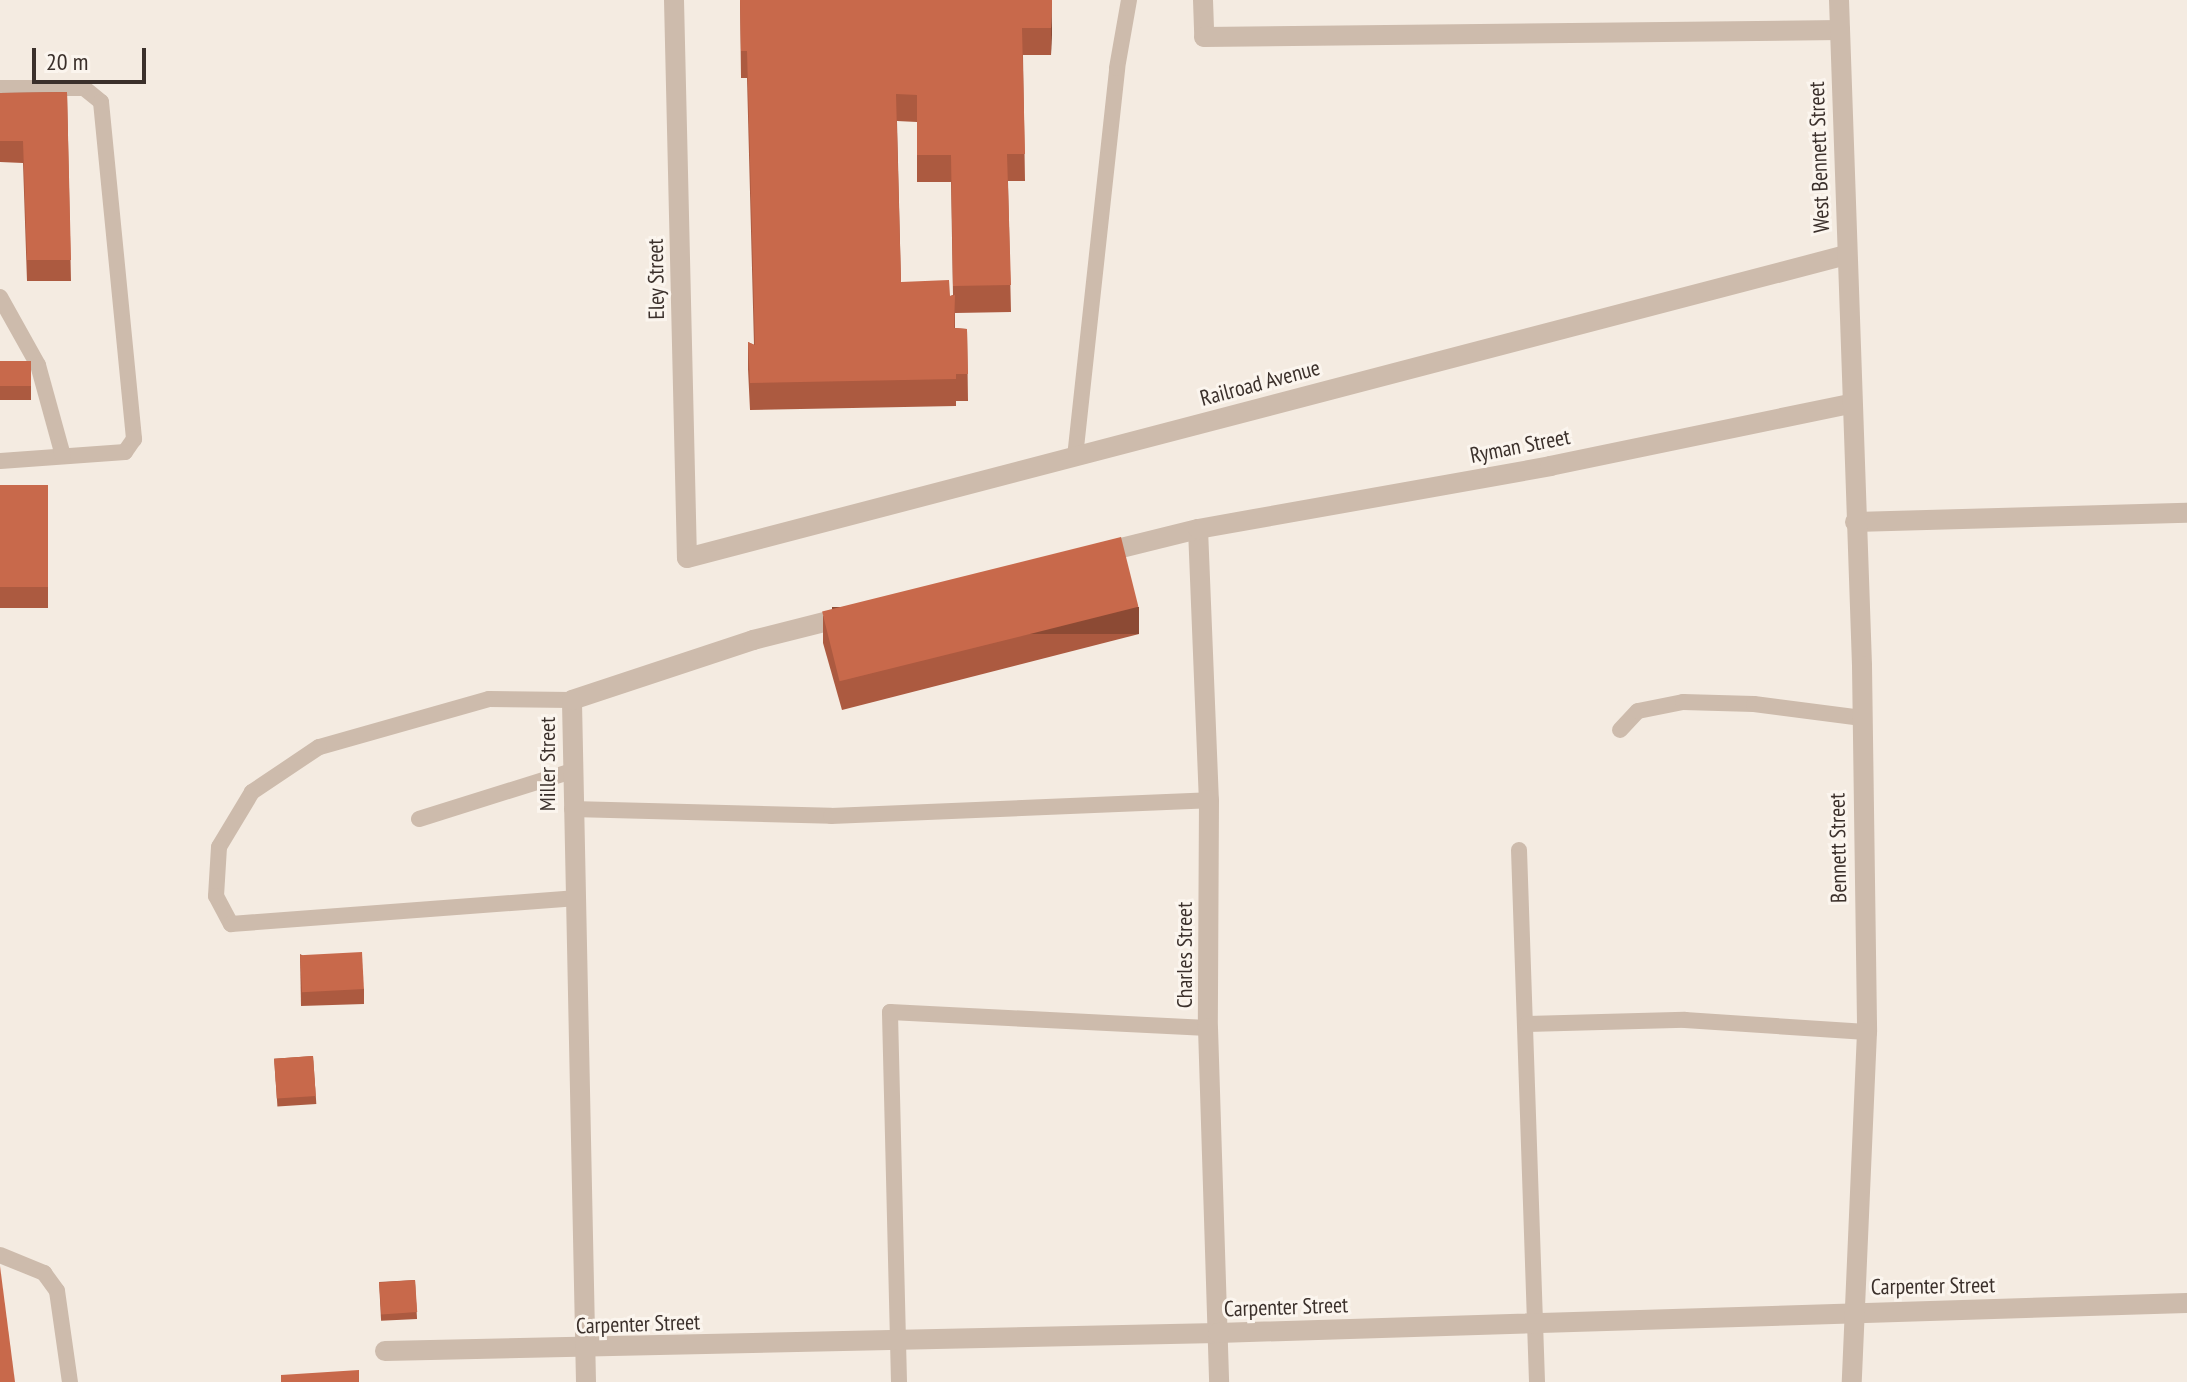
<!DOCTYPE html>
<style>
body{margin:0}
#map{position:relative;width:2187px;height:1382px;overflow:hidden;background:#f4ebe1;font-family:"PT Sans Narrow",sans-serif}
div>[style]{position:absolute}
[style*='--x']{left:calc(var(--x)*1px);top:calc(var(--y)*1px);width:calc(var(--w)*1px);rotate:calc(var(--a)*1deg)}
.service>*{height:16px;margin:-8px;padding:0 8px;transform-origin:8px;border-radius:8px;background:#cdbbac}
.minor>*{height:20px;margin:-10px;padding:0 10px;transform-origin:10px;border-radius:10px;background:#cdbbac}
.tertiary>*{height:20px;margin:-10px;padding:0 10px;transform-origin:10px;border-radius:10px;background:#cdbbac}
.wall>*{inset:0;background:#ac5a40;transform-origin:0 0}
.shaded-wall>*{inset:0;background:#8c4a34;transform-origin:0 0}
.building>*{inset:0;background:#c8694b;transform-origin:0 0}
span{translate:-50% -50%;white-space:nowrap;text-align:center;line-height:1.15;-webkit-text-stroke:6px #fbf5ee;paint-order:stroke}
.street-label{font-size:22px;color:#3b302b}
.scale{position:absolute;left:32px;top:48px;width:114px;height:36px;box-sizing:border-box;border:4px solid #3b302b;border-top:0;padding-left:10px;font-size:24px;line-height:28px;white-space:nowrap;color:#3b302b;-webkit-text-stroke:6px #fbf5ee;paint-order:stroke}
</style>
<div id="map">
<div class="service">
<div style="--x:0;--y:88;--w:84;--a:0"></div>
<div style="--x:84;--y:88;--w:22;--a:39"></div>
<div style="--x:101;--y:102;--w:339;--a:84.4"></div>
<div style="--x:134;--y:439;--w:16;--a:125"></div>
<div style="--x:125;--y:452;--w:125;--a:175.9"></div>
<div style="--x:0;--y:297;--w:78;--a:60.8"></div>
<div style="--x:38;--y:365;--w:94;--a:74.6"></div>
<div style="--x:1075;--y:457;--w:391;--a:-83.8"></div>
<div style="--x:1117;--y:68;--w:69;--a:-80"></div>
<div style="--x:572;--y:700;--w:83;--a:-179.3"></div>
<div style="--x:489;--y:699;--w:177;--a:164.2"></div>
<div style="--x:319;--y:747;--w:81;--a:146.1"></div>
<div style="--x:252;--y:792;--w:64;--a:121"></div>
<div style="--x:219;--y:847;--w:49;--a:93.5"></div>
<div style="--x:216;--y:896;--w:32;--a:62"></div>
<div style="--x:231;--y:924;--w:344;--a:-4.3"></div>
<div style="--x:1620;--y:730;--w:26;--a:-47"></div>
<div style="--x:1638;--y:711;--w:46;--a:-11.3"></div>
<div style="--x:1683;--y:702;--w:71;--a:1.6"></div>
<div style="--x:1754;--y:704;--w:109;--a:7.4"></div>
<div style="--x:572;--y:809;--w:259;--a:1.5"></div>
<div style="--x:831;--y:816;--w:378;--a:-2.4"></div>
<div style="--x:419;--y:819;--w:160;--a:-17.4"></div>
<div style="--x:1519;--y:850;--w:532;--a:88.06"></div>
<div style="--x:1527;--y:1024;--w:158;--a:-1.5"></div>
<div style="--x:1685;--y:1020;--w:182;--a:3.8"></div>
<div style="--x:0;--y:1255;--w:48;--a:22.2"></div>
<div style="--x:44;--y:1273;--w:22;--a:54"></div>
<div style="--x:57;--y:1291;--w:92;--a:81.9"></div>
<div style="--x:899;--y:1382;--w:370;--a:-91.4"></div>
<div style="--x:890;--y:1012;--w:318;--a:2.9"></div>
</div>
<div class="minor">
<div style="--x:674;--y:0;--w:558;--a:88.67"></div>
<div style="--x:687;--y:558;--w:1198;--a:-14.65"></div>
<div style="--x:1203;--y:0;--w:37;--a:88"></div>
<div style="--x:1204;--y:37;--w:636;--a:-0.63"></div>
<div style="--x:1855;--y:522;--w:332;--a:-1.6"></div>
<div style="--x:1198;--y:529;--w:271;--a:87.7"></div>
<div style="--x:1209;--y:800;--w:228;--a:90.3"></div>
<div style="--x:1208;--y:1028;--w:354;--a:88.2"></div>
<div style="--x:1097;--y:554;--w:104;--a:-13.9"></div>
<div style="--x:1198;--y:529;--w:358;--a:-10.1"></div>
<div style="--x:1550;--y:466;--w:306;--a:-11.7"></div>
<div style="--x:385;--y:1351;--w:833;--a:-1.24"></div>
<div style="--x:1218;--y:1333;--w:969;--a:-1.77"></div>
<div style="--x:586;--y:1382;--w:682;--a:-91.18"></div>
<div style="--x:572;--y:700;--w:191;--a:-18.3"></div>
<div style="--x:753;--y:640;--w:98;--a:-14.2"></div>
</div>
<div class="tertiary">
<div style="--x:1839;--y:0;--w:666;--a:88.02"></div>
<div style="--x:1862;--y:666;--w:366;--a:89.2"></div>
<div style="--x:1867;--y:1032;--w:350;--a:92.5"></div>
</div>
<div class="wall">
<div style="clip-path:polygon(evenodd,740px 0,1052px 0,1051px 55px,1023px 55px,1025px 181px,1008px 181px,1011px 312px,955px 313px,955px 328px,967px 329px,968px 401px,956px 401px,956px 406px,750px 410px,748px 369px,748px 342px,754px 345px,747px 78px,741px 78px,740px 0,897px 121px,917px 122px,917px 182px,951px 182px,953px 295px,950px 296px,901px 282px,897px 121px)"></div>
<div style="clip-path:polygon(67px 92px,71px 281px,27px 281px,23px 163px,0 162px,0 93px)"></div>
<div style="left:0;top:361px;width:31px;height:39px"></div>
<div style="left:0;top:485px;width:48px;height:123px"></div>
<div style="clip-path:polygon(823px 616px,1139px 634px,842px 710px,823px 643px)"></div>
<div style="clip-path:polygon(300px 954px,364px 989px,364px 1004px,301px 1006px)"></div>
<div style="left:313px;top:1056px;width:48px;height:39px;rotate:86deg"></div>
<div style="left:415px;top:1280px;width:39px;height:36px;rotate:87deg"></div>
</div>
<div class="shaded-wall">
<div style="clip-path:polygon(1052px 8px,1052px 35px,1051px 55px,1051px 28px)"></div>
<div style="left:1139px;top:607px;width:27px;height:307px;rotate:90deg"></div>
</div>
<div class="building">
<div style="clip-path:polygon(740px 0,1052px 0,1051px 28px,1022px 28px,1025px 154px,1007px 154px,1011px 285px,953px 286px,951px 155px,917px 155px,917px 95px,896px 94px,901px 282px,949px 280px,950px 296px,955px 295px,954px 328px,967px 329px,968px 374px,956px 374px,956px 379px,750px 383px,748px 342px,755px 345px,747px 51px,741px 51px)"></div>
<div style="clip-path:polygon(67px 92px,71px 260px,27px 260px,23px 141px,0 141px,0 93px)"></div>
<div style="left:0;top:361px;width:31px;height:25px"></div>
<div style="left:0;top:485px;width:48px;height:102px"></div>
<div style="left:1121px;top:537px;width:72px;height:308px;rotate:76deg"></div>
<div style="left:362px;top:952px;width:37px;height:62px;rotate:87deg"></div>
<div style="left:313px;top:1056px;width:40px;height:39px;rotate:86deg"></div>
<div style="clip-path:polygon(0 1266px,15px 1382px,0 1382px)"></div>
<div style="left:415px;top:1280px;width:32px;height:36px;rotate:86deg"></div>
<div style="clip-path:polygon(359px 1370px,359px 1382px,281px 1382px,281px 1375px)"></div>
</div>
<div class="street-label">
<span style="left:1819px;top:157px;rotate:-92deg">West Bennett Street</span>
<span style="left:656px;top:279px;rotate:-91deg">Eley Street</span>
<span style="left:1260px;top:383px;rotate:-15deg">Railroad Avenue</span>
<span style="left:1520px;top:446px;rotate:-11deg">Ryman Street</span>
<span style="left:548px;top:764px;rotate:-90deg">Miller Street</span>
<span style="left:1838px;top:848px;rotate:-91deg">Bennett Street</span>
<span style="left:1185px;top:955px;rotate:-90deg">Charles Street</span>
<span style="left:1933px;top:1286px;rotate:-1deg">Carpenter Street</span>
<span style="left:1286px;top:1307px;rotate:-2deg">Carpenter Street</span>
<span style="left:638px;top:1324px;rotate:-2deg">Carpenter Street</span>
</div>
<div class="scale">20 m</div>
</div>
